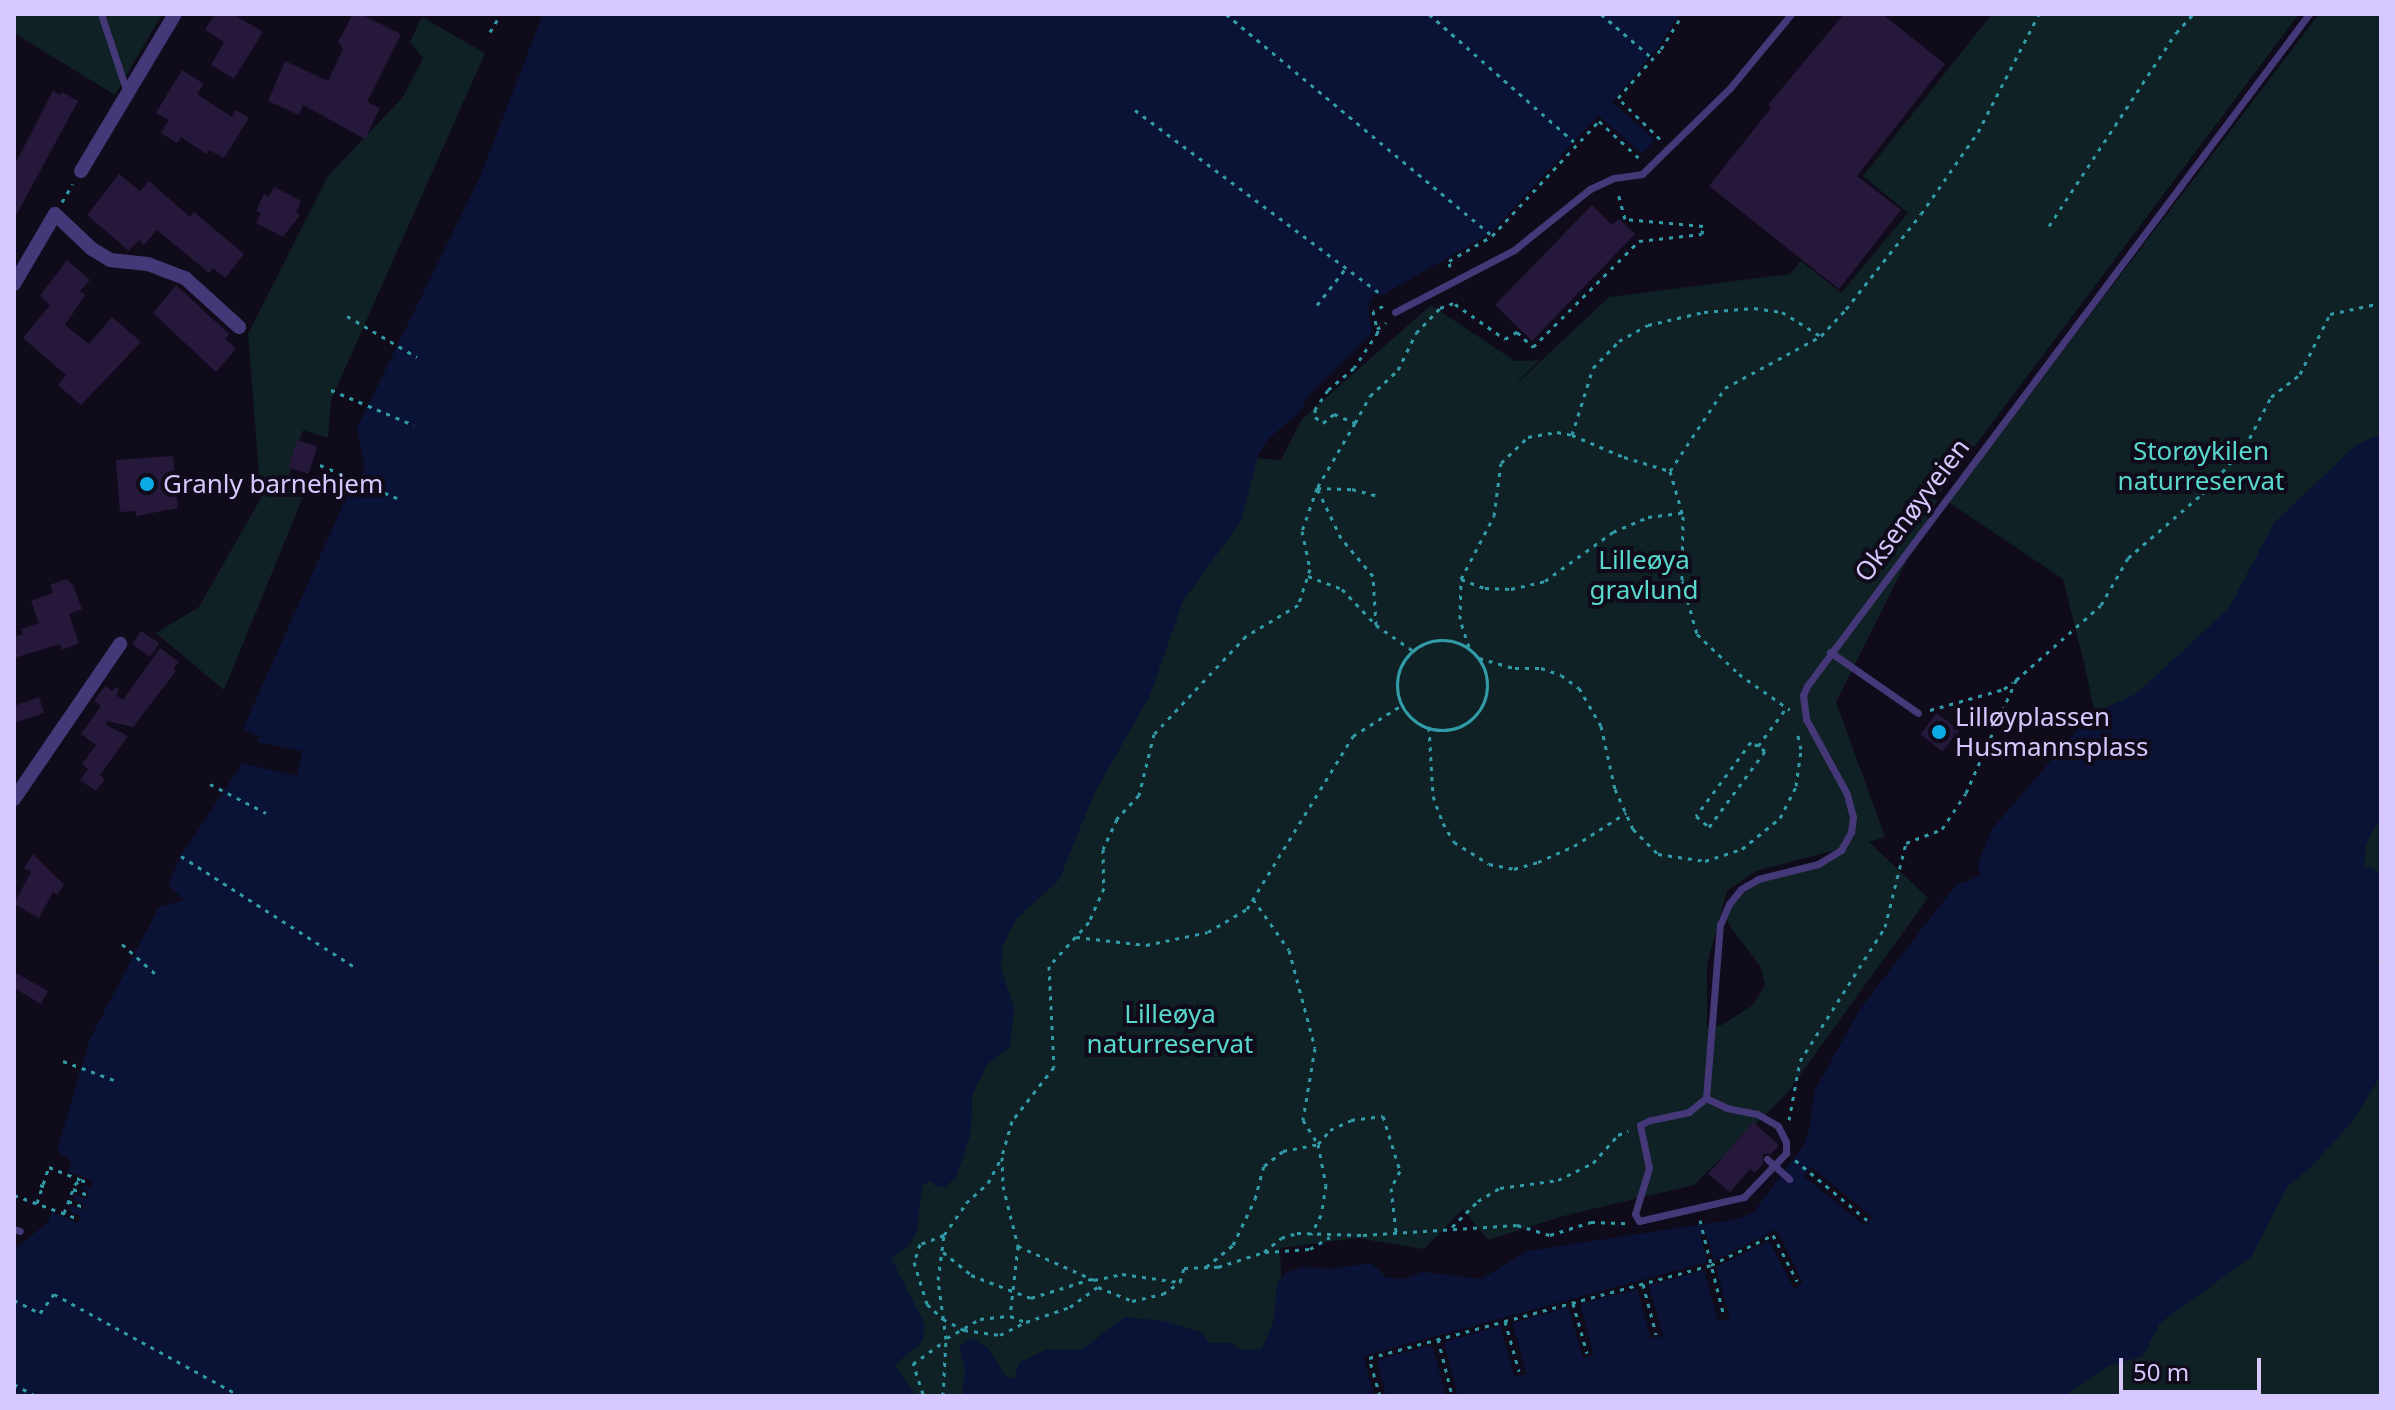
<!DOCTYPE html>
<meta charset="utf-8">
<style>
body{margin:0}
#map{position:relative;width:2395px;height:1410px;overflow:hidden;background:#100b1b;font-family:"Noto Sans",sans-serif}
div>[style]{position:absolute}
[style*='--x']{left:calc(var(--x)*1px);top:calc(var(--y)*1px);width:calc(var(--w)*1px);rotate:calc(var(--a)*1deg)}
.green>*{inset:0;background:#0f2124}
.water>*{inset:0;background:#0a1335}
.pier>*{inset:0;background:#100b1b;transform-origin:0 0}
.building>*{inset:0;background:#25183b;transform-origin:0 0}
.path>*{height:3px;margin-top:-1.5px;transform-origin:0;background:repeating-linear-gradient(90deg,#319ba7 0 4px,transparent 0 10px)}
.path>.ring{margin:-1.5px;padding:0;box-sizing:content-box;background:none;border:3px solid #319ba7;border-radius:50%}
.service>*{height:7px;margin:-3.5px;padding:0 3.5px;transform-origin:3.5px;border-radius:3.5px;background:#453878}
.minor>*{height:14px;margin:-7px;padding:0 7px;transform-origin:7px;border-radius:7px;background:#453878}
.dots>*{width:22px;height:22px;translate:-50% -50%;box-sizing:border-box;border:4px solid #100b1b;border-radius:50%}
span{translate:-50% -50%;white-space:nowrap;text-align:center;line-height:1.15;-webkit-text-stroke:8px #100b1b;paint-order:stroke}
.park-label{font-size:26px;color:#58d8cc}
.poi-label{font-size:26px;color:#d6c7fd}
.left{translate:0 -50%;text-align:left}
.street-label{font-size:26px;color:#d6c7fd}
.frame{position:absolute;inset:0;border:16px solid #d6c7fd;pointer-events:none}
.scale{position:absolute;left:2119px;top:1358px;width:142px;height:36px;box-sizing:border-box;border:4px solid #d6c7fd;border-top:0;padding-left:10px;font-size:24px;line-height:28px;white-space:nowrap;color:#d6c7fd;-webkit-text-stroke:6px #100b1b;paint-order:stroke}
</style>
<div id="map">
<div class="green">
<div style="clip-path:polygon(14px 14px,162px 14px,115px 95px,14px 33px)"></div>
<div style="clip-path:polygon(evenodd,1992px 14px,2299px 14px,1942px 490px,1836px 702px,1885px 837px,1869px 842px,1928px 898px,1787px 1093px,1694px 1185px,1567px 1215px,1488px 1240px,1463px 1209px,1424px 1249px,1357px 1238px,1280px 1248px,1283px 1323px,1232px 1396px,662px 1396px,1256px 458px,1281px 460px,1302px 419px,1431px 305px,1515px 361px,1539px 360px,1510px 390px,1609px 297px,1790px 274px,1801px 261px,1841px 293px,1908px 213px,1863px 176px,1992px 14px,1843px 848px,1818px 864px,1758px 879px,1729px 904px,1725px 913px,1729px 925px,1761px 967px,1765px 985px,1753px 1005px,1722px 1025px,1707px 1027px,1707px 964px,1727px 891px,1756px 871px,1843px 848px)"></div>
<div style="clip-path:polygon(2319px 14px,2381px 14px,2381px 1396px,1852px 1396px,2144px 953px,2087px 676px,2063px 579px,1948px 502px)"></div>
<div style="clip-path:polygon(422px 17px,485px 53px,331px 400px,328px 438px,303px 430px,289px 476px,307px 487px,224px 690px,156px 633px,199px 607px,261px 498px,248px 334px,328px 176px,403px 97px,423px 58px,410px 42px)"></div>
</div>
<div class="water">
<div style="clip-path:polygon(543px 14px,1678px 16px,1660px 45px,1612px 102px,1655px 140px,1642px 154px,1598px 115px,1490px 234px,1382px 295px,1374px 294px,1368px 306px,1372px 333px,1309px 395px,1299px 413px,1268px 439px,1259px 453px,1241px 521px,1183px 601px,1150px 695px,1094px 794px,1059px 880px,1016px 919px,1003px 945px,1001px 969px,1014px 1008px,1010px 1046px,987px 1065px,972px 1095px,971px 1133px,956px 1178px,945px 1187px,936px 1187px,931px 1181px,922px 1185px,917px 1232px,909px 1245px,891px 1258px,925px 1325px,923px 1341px,895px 1365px,916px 1396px,14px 1396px,14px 1250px,48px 1222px,72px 1161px,57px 1151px,90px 1039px,159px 907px,184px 900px,168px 884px,181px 856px,260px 737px,243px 729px,346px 498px,365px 469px,357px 428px,480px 177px)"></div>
<div style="clip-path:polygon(2381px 433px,2381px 817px,2366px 844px,2364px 866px,2381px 872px,2381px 957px,2376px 960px,2381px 965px,2381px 1070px,2376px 1084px,2350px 1124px,2310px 1168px,2288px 1186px,2251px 1257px,2160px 1323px,2143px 1356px,2106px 1367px,2065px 1396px,962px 1396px,965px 1369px,959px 1347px,971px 1338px,988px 1348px,1006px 1377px,1014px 1379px,1019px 1363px,1045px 1350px,1082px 1349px,1125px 1317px,1164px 1321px,1203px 1333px,1209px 1343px,1232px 1343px,1240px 1350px,1262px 1349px,1274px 1320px,1277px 1283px,1286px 1273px,1303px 1267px,1330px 1269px,1371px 1263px,1387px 1278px,1406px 1279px,1422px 1272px,1481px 1279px,1527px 1251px,1737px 1219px,1753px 1213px,1802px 1148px,1809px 1131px,1815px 1090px,1860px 1009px,1956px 885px,1980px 876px,1978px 863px,1992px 829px,2091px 714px,2136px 694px,2229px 608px,2274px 523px,2355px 446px)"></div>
</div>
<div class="pier">
<div style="clip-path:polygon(252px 741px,302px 751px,297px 776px,238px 762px)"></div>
<div style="left:1811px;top:1167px;width:79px;height:12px;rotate:39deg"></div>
<div style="clip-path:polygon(64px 1170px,94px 1181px,91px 1187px,79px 1187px,89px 1192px,87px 1199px,75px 1195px,74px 1200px,85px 1204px,83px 1210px,71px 1206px,70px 1211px,81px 1216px,78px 1223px,48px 1210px)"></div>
<div style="clip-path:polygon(1777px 1229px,1803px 1283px,1794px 1289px,1769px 1241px,1716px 1267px,1730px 1318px,1718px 1321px,1704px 1270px,1649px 1285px,1663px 1336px,1651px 1339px,1637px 1289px,1580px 1304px,1594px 1355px,1583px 1358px,1568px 1307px,1512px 1323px,1527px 1374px,1515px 1377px,1500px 1326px,1444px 1342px,1457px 1393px,1446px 1396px,1432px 1345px,1377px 1360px,1386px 1396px,1374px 1396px,1363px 1356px,1707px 1262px,1700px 1234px,1706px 1233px,1714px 1261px)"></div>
</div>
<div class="building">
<div style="clip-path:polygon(215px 14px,233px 14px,263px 32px,234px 79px,211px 65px,224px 42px,205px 30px)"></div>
<div style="clip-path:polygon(353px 14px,361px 14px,401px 34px,367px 102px,380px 108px,365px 139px,303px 105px,299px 115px,268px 101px,285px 61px,328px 81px,343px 49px,338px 42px)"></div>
<div style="clip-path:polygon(1844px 14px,1882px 14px,1945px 64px,1857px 176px,1901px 210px,1839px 289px,1709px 186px,1771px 108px,1768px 105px)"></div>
<div style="clip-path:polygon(182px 70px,204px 84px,197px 94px,232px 117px,236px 110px,249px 118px,224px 158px,209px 150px,206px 154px,181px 137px,177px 143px,161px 133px,169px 120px,156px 113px)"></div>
<div style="clip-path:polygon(53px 91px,60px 95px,62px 92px,78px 101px,14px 219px,14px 166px)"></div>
<div style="clip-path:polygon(119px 174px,140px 191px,149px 181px,190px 217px,194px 212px,244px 254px,225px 278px,213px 268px,209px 273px,157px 230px,144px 245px,139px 240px,129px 251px,87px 215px)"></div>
<div style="clip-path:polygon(274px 187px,301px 201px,296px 212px,300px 215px,283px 237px,256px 223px,261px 213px,256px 211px,264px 194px,269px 197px)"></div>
<div style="clip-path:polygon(1592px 205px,1612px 225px,1619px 219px,1635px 234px,1532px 341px,1495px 305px)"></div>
<div style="clip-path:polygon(67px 260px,90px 280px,80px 291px,85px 295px,65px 325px,89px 344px,112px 317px,141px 342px,81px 405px,58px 385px,66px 375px,23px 338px,50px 305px,40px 296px)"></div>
<div style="clip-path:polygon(176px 285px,229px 334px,225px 339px,236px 349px,216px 372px,153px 313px)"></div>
<div style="left:297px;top:440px;width:21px;height:29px;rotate:17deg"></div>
<div style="clip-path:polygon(173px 456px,178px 508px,136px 516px,136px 511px,120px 512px,116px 460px)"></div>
<div style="clip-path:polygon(66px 579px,73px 585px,82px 609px,69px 614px,79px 643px,62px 650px,60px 644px,14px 658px,14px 637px,23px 634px,21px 629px,39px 623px,31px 601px,53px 593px,50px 585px)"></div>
<div style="left:141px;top:631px;width:22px;height:16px;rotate:34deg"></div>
<div style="clip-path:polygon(160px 648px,179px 662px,173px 669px,176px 671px,133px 727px,107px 721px,106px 725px,128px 736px,100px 775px,105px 779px,96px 791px,80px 780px,88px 769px,82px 764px,96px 745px,81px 734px,101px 706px,94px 701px,105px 686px,112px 691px,115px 687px,119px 689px,116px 695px,123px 700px)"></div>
<div style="clip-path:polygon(39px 697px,44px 713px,14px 723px,14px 706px)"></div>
<div style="left:1937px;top:713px;width:28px;height:27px;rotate:38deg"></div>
<div style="clip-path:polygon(33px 854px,64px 885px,57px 895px,53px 892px,39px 918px,14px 904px,31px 872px,24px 868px)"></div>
<div style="clip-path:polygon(14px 972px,48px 991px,41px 1004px,14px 988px)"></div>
<div style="clip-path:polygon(1753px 1122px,1779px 1145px,1771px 1154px,1763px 1154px,1763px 1164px,1755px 1173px,1750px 1169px,1730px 1192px,1708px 1174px)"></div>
</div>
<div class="path">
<div style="--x:1226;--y:14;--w:344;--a:39.8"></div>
<div style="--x:1429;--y:14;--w:193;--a:41.4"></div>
<div style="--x:1601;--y:14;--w:66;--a:40.7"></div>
<div style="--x:490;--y:32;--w:21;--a:-59"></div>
<div style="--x:1135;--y:110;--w:309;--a:36.8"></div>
<div style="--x:1660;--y:139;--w:59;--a:-135.7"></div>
<div style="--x:1618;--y:98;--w:65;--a:-48.7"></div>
<div style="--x:1661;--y:49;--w:41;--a:-57.8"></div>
<div style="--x:62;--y:202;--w:21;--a:-59"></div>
<div style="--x:2049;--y:226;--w:231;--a:-56.7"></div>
<div style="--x:2176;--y:33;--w:25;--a:-48"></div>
<div style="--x:1450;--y:267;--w:6;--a:-99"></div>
<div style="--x:1449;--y:261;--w:50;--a:-30.2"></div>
<div style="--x:1492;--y:236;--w:157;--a:-47.1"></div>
<div style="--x:1599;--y:121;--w:56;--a:42.8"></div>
<div style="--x:1455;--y:304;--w:61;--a:35"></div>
<div style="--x:1505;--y:339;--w:17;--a:-31"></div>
<div style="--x:1317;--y:305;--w:47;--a:-51.9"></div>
<div style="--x:1383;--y:306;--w:11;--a:153"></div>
<div style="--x:1373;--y:311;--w:22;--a:77"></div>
<div style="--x:1378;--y:332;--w:43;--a:123.7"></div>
<div style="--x:1354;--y:368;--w:34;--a:140"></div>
<div style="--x:1328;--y:390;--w:23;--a:124"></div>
<div style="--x:1315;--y:409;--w:8;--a:90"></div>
<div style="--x:1315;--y:417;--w:10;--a:37"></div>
<div style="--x:1323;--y:423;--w:14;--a:-39"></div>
<div style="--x:1334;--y:414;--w:23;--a:23"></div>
<div style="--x:1355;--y:423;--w:75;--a:120.3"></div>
<div style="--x:1317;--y:488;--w:46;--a:109.2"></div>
<div style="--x:1302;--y:531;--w:39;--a:78"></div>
<div style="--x:1310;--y:569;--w:38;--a:108"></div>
<div style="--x:1298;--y:605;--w:61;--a:149.2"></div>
<div style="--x:1246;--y:636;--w:134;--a:133.2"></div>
<div style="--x:1154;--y:734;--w:63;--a:103.8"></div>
<div style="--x:1139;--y:795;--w:33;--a:133"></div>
<div style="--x:1117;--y:819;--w:33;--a:115"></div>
<div style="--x:1103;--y:849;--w:39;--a:89"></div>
<div style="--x:1104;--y:888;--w:37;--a:114"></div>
<div style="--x:1089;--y:922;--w:59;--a:132.3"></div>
<div style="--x:1049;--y:966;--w:101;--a:87.2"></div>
<div style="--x:1054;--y:1067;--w:68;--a:127.9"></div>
<div style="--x:1012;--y:1121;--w:37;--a:106"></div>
<div style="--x:1002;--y:1157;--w:29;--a:88"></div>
<div style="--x:1003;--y:1186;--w:62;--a:76"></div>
<div style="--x:1018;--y:1246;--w:70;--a:96.5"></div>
<div style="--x:1010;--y:1316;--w:17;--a:21"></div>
<div style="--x:1026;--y:1322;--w:46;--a:-18.8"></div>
<div style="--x:1070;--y:1307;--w:34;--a:-36"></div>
<div style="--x:1098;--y:1287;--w:37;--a:22"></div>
<div style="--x:1132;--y:1301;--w:32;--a:-13"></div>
<div style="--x:1163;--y:1294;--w:21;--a:-35"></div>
<div style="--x:1180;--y:1282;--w:15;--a:-74"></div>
<div style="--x:1184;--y:1268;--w:34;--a:-2"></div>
<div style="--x:1218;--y:1267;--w:48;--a:-18.1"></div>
<div style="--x:1264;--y:1252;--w:22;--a:-39"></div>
<div style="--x:1281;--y:1238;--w:17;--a:-17"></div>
<div style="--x:1297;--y:1233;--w:66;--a:1.7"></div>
<div style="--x:1363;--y:1235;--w:154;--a:-3.7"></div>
<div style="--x:1517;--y:1225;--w:34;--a:17"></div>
<div style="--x:1550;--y:1235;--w:43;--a:-17.6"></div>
<div style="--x:1591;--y:1222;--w:36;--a:2"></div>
<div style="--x:347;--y:316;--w:81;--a:30.4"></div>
<div style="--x:1377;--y:329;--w:11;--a:-34"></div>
<div style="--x:1517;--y:332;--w:22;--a:43"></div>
<div style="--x:1533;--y:347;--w:150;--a:-45"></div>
<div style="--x:1639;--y:241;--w:63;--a:-6.3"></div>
<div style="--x:1702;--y:234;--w:8;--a:-83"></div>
<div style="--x:1703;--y:226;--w:78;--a:-174.9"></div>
<div style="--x:1625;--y:219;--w:30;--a:-105"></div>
<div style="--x:331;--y:390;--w:90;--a:22.9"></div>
<div style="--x:1355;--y:423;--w:31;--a:-61"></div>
<div style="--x:1370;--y:396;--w:38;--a:-43"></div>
<div style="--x:1398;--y:370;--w:41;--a:-64.1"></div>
<div style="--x:1416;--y:333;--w:35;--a:-46"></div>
<div style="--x:1440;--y:308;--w:15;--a:-20"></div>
<div style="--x:1572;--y:435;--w:70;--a:-72.6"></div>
<div style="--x:1593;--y:368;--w:37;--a:-46"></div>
<div style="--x:1619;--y:341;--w:33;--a:-29"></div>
<div style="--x:1648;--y:325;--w:57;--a:-13.1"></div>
<div style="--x:1704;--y:312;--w:50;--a:-4.6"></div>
<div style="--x:1754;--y:308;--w:28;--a:8"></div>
<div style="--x:1782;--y:312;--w:44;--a:31.9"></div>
<div style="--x:320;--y:465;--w:84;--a:23.2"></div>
<div style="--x:1670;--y:471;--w:47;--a:73.9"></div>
<div style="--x:1683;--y:516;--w:65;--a:90.9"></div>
<div style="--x:1682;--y:581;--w:55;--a:74.2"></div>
<div style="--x:1697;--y:634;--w:58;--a:43.6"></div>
<div style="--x:1739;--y:674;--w:62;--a:35.2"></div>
<div style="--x:1670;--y:471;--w:100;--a:-56.5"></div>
<div style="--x:1725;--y:388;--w:109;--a:-28.4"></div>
<div style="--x:1821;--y:336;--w:37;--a:-47"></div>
<div style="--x:1846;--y:309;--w:121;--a:-51.7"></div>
<div style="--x:1921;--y:214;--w:100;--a:-55.2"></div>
<div style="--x:1978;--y:132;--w:133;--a:-62.7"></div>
<div style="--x:1308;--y:576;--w:36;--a:21"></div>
<div style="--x:1342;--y:589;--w:50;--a:46.6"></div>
<div style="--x:1376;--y:625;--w:44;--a:34.8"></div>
<div style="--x:1461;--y:579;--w:26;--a:21"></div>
<div style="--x:1485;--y:588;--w:26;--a:2"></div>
<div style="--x:1511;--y:589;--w:35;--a:-13"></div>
<div style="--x:1545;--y:581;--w:84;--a:-35.8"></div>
<div style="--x:1613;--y:532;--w:38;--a:-23"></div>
<div style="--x:1648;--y:517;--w:34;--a:-7"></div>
<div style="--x:1376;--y:625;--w:49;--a:-93.5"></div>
<div style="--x:1373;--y:576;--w:50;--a:-130.1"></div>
<div style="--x:1341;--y:538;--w:55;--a:-115.6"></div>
<div style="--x:1317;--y:488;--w:35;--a:2"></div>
<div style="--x:1352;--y:489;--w:30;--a:15"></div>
<div class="ring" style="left:1397px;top:640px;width:87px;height:87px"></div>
<div style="--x:1469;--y:647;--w:29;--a:-108"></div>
<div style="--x:1460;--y:619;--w:40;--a:-88.6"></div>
<div style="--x:1461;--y:579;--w:71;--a:-62.4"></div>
<div style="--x:1494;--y:516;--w:53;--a:-82.5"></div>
<div style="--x:1501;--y:463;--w:37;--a:-44"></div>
<div style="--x:1528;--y:437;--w:29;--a:-10"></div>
<div style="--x:1557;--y:432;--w:15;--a:11"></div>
<div style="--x:1572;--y:435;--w:56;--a:22.9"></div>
<div style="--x:1624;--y:457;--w:48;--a:16.9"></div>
<div style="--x:1479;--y:658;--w:37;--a:16"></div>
<div style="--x:1515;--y:668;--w:26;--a:0"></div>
<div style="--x:1541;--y:668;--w:21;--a:19"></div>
<div style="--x:1561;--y:675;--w:22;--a:36"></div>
<div style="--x:1579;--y:688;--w:44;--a:59.9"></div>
<div style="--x:1601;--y:726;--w:65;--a:77.5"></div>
<div style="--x:1615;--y:789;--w:44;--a:65.8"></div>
<div style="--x:1633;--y:829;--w:35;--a:45"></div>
<div style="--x:1658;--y:854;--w:48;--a:8.5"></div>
<div style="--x:1705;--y:861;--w:39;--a:-18"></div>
<div style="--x:1742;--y:849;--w:49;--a:-39.2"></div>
<div style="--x:1780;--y:818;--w:36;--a:-63"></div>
<div style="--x:1796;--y:786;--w:37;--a:-82"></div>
<div style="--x:1801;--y:749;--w:17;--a:-103"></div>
<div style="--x:1930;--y:710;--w:77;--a:-15.8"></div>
<div style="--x:2004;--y:689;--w:11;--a:-38"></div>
<div style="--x:1429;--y:727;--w:69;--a:86.7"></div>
<div style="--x:1433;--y:796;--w:29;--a:70"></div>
<div style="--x:1443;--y:823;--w:22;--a:60"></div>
<div style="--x:1454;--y:842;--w:41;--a:32.2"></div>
<div style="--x:1489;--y:864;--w:25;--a:11"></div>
<div style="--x:1514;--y:869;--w:25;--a:-16"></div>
<div style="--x:1538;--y:862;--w:39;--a:-24"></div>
<div style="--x:1574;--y:846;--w:62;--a:-32.4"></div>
<div style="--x:1758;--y:746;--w:8;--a:-150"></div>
<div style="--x:1751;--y:742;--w:92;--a:126.6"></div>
<div style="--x:1696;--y:816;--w:17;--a:40"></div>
<div style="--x:1709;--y:827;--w:94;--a:-53.6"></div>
<div style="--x:1765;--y:751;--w:9;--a:-144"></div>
<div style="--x:1758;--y:746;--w:49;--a:-53.4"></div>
<div style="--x:210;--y:784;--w:63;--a:27.4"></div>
<div style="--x:181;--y:856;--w:208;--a:32.6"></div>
<div style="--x:1253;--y:899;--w:62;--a:54.8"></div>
<div style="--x:1289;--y:950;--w:101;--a:75.1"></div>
<div style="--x:1315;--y:1048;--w:73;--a:99.5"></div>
<div style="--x:1303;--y:1120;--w:28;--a:58"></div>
<div style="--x:1318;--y:1144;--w:42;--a:79"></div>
<div style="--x:1326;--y:1185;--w:30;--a:99"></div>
<div style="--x:1321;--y:1215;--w:22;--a:117"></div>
<div style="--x:1076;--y:937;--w:70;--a:6.5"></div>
<div style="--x:1146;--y:945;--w:63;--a:-11.8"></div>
<div style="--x:1208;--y:932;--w:45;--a:-30.5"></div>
<div style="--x:1247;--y:909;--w:203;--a:-58.5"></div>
<div style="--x:1353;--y:736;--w:58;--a:-32.3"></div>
<div style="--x:122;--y:944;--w:50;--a:41.7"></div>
<div style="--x:63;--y:1061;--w:54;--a:20.4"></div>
<div style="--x:1789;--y:1120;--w:60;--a:-79.4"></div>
<div style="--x:1800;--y:1061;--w:159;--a:-57.6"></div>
<div style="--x:1885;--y:927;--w:87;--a:-76"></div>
<div style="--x:1906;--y:843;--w:39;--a:-21"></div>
<div style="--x:1942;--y:829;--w:43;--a:-56.3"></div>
<div style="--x:1966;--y:793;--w:124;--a:-66.1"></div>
<div style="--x:2016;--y:680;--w:113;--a:-41.4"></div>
<div style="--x:2101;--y:605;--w:54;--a:-60.1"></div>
<div style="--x:2128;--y:558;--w:98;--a:-40.9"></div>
<div style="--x:2202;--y:494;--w:64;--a:-47.5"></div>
<div style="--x:2245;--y:447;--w:56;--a:-62.5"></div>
<div style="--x:2271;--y:397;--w:37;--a:-38"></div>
<div style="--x:2300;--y:374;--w:67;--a:-63.4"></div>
<div style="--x:2330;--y:314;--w:52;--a:-12.2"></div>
<div style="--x:1795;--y:1160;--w:94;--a:39.8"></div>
<div style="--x:40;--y:1185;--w:10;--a:17"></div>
<div style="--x:73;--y:1189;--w:16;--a:22"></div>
<div style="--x:14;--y:1195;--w:69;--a:20.3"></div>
<div style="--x:68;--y:1201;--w:17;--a:21"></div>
<div style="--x:37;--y:1203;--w:38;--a:-72"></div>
<div style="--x:49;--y:1167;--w:35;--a:22"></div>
<div style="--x:64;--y:1213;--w:31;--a:-69"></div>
<div style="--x:75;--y:1184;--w:7;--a:-34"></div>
<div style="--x:81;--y:1180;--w:9;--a:18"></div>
<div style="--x:1700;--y:1220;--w:99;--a:76"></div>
<div style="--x:1452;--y:1227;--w:37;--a:-45"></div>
<div style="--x:1478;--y:1201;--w:26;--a:-31"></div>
<div style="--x:1500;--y:1188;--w:59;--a:-7.9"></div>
<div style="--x:1558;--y:1180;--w:39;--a:-26"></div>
<div style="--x:1593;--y:1163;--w:38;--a:-48"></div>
<div style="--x:1618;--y:1135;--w:11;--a:-22"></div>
<div style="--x:944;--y:1235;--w:26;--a:159"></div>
<div style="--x:920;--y:1244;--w:19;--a:108"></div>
<div style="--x:914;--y:1262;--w:44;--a:72.8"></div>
<div style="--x:927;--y:1304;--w:22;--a:43"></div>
<div style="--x:943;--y:1319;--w:24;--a:28"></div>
<div style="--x:964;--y:1330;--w:36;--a:8"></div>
<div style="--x:1000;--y:1335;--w:29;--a:-27"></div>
<div style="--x:1018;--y:1246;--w:83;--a:24.1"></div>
<div style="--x:1094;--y:1280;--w:29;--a:-12"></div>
<div style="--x:1122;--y:1274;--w:57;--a:8.1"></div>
<div style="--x:943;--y:1252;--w:36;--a:39"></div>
<div style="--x:971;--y:1275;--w:64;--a:21"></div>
<div style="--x:1031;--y:1298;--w:63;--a:-17.6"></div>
<div style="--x:1265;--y:1252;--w:45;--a:-3.8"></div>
<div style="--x:1310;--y:1249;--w:23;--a:-31"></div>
<div style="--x:1206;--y:1267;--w:35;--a:-39"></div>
<div style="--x:1233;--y:1245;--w:51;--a:-64.4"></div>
<div style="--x:1255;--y:1199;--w:34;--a:-75"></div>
<div style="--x:1264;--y:1166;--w:24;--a:-38"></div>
<div style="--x:1283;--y:1151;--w:36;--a:-11"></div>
<div style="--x:1318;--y:1144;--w:18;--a:-49"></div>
<div style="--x:1330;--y:1130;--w:23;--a:-25"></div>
<div style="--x:1351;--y:1120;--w:32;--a:-7"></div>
<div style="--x:1383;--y:1116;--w:58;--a:72.8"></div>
<div style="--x:1400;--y:1171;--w:19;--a:118"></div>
<div style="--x:1391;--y:1188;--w:44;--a:83.5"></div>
<div style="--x:1643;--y:1284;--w:52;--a:75.4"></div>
<div style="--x:14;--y:1300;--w:29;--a:27"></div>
<div style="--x:40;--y:1313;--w:24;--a:-54"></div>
<div style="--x:54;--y:1294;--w:212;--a:28.7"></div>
<div style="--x:1573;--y:1303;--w:52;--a:74.4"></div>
<div style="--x:1505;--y:1321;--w:52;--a:74.4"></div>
<div style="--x:947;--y:1338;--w:38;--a:-30"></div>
<div style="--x:980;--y:1319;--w:30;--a:-6"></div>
<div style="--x:1438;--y:1339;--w:54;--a:76"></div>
<div style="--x:14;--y:1384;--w:25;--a:29"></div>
<div style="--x:923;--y:1394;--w:32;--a:-108"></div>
<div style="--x:913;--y:1364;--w:37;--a:-36"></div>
<div style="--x:919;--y:1396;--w:24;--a:-2"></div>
<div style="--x:943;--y:1396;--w:57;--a:-87"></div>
<div style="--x:946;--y:1339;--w:60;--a:-97.7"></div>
<div style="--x:938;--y:1280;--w:45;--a:-82.4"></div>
<div style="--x:944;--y:1235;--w:39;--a:-55"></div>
<div style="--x:966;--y:1203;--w:30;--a:-42"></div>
<div style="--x:988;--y:1183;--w:26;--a:-62"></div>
<div style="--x:1380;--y:1396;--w:40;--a:-106"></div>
<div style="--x:1369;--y:1358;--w:354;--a:-15.2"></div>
<div style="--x:1711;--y:1265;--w:69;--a:-25.8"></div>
<div style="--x:1773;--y:1235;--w:52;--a:62.4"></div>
<div style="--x:2381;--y:1396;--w:1;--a:-90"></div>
</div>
<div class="service">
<div style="--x:101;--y:14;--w:82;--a:71.6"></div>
<div style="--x:1395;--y:312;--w:134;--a:-27.5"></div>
<div style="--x:1514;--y:250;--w:97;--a:-38.8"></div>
<div style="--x:1590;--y:189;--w:26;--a:-25"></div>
<div style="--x:1614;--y:178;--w:28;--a:-8"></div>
<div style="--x:1642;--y:174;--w:123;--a:-44.3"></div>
<div style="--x:1730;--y:88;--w:96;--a:-50.5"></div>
<div style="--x:1830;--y:652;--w:107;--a:34.7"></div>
<div style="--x:1706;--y:1098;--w:22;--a:141"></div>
<div style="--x:1689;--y:1112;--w:40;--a:168"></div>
<div style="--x:1650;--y:1120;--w:11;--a:153"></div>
<div style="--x:1640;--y:1125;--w:44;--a:78.2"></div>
<div style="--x:1649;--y:1168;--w:48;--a:106.9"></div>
<div style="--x:1635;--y:1214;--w:8;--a:60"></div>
<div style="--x:1639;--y:1221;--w:108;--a:-12.9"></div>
<div style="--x:1744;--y:1197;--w:61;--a:-46.3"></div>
<div style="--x:1786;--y:1153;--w:11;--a:-90"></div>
<div style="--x:1786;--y:1142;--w:18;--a:-117"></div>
<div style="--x:1778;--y:1126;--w:24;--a:-150"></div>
<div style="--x:1757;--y:1114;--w:31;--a:-169"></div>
<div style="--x:1727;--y:1108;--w:23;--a:-155"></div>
<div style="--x:1706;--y:1098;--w:174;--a:-85.4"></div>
<div style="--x:1720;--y:925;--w:23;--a:-67"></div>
<div style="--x:1729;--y:904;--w:19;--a:-51"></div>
<div style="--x:1741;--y:889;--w:20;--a:-30"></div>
<div style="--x:1758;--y:879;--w:62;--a:-14"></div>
<div style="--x:1818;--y:864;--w:27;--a:-31"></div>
<div style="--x:1841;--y:850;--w:21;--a:-61"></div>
<div style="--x:1851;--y:832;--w:15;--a:-82"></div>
<div style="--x:1853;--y:817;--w:24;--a:-105"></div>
<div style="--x:1847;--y:794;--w:85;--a:-118.7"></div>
<div style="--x:1806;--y:719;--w:24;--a:-97"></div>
<div style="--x:1803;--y:695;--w:10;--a:-66"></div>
<div style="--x:1807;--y:686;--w:839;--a:-53.24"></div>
<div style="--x:1767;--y:1159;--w:30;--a:42"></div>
<div style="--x:14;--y:1229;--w:6;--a:18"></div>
</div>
<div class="minor">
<div style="--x:81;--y:171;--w:183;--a:-59.1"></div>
<div style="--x:14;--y:284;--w:81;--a:-59.6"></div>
<div style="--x:55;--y:214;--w:51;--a:43.4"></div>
<div style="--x:92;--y:249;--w:21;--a:31"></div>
<div style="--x:110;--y:260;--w:38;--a:6"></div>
<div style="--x:148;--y:264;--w:40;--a:21"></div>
<div style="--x:185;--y:278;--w:73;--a:42.2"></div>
<div style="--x:14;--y:799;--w:188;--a:-55.6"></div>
</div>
<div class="dots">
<div style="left:147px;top:484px;background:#0aade6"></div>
<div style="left:1939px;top:732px;background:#0aade6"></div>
</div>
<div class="park-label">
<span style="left:2201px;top:466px">Storøykilen<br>naturreservat</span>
<span style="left:1644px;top:575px">Lilleøya<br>gravlund</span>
<span style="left:1170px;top:1029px">Lilleøya<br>naturreservat</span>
</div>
<div class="poi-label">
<span class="left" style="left:163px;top:484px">Granly barnehjem</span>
<span class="left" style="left:1955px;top:732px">Lilløyplassen<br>Husmannsplass</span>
</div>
<div class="street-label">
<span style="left:1912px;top:510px;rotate:-53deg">Oksenøyveien</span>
</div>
<div class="frame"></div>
<div class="scale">50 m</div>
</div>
